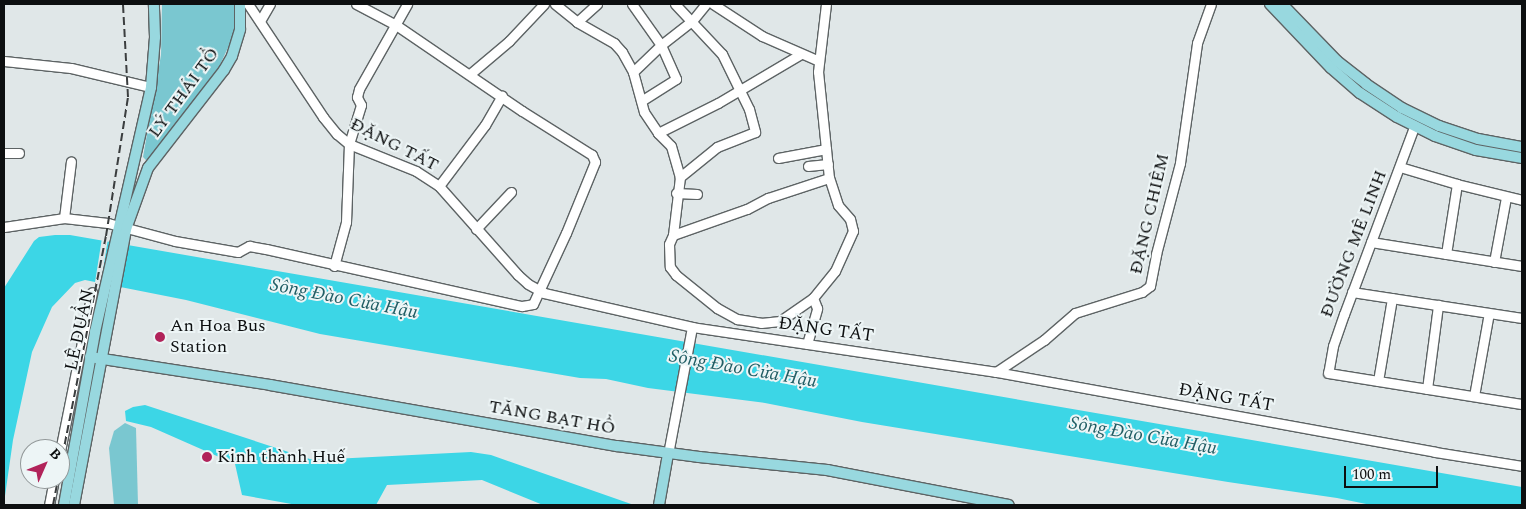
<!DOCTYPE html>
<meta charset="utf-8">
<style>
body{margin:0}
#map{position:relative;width:1526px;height:509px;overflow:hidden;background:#e0e7e8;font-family:Spectral,serif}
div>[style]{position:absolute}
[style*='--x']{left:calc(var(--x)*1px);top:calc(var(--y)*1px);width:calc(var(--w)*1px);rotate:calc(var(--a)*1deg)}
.green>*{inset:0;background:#7ac7d0}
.water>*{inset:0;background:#3cd6e6}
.pier>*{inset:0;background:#e0e7e8;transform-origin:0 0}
.roads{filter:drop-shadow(1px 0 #5d6364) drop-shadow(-1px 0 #5d6364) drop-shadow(0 1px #5d6364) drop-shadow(0 -1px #5d6364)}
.minor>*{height:9px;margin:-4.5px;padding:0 4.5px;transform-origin:4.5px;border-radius:4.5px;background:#fff}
.major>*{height:10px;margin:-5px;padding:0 5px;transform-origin:5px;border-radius:5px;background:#98d8df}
.rail>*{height:2px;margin-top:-1px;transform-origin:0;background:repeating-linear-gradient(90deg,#3b3e3f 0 8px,transparent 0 12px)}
.dots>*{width:14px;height:14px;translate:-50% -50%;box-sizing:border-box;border:2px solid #edf5f6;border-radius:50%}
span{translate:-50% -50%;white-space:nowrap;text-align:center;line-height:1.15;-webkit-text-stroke:4px #edf5f6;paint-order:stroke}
.street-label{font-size:18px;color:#0d0f10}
.poi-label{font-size:18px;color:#0d0f10}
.left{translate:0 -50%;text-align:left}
.water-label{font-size:19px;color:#205d64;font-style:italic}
.frame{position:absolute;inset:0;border:5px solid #0d0f10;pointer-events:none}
.north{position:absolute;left:20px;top:439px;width:50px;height:50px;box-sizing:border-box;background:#edf5f6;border:1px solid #93999a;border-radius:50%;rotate:46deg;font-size:14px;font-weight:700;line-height:20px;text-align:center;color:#0d0f10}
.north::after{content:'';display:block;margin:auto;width:18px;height:22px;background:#b1235a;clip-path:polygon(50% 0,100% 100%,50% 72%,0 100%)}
.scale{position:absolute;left:1344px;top:466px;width:94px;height:22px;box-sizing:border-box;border:2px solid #0d0f10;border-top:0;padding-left:6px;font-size:15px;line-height:18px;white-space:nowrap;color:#0d0f10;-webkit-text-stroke:4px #edf5f6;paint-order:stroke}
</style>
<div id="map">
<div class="green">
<div style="clip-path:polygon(162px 4px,235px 4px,235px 25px,232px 39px,219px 67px,150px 159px,146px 160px,143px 157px,161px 55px)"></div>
<div style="clip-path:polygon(125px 423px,136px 428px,138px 505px,114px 505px,109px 448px,114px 431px)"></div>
</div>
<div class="water">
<div style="clip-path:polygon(55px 235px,70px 235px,1522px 487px,1522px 505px,1371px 505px,1337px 498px,1228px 482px,862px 422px,765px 403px,648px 388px,606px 379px,580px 378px,320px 334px,186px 300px,85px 280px,75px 283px,52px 307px,32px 352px,13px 440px,4px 503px,4px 288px,34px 241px,39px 237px)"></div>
<div style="clip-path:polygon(145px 405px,313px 460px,471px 452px,491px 455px,634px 505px,543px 505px,482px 480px,387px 485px,376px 505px,297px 505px,242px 495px,235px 464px,151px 427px,126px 421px,125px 411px,133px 407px)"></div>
</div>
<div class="pier">
<div style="left:102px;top:238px;width:6px;height:46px;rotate:9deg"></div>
</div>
<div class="roads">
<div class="minor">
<div style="--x:248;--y:4;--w:136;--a:56.4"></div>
<div style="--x:323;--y:117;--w:22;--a:51"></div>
<div style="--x:337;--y:134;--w:16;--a:40"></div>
<div style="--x:349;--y:144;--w:72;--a:21.9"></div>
<div style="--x:416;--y:171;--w:27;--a:33"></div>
<div style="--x:439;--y:186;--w:119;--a:48.4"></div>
<div style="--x:518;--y:275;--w:13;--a:42"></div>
<div style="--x:528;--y:284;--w:18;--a:29"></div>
<div style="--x:544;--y:293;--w:152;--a:12.9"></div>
<div style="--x:692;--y:327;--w:307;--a:8.4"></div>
<div style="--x:996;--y:372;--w:446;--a:10.3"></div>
<div style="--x:1435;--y:452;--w:88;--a:9.1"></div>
<div style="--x:555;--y:4;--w:28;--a:39"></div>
<div style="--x:577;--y:22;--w:43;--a:29.6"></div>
<div style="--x:614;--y:43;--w:12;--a:48"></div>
<div style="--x:622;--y:52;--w:23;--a:61"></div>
<div style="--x:633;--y:72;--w:41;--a:74.6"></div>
<div style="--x:644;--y:112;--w:25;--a:56"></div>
<div style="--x:658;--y:133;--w:18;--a:45"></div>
<div style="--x:671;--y:146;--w:32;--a:74"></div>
<div style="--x:680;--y:177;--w:58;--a:96.9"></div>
<div style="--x:673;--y:235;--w:10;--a:114"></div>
<div style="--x:669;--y:244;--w:23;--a:88"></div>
<div style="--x:670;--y:267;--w:10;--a:53"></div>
<div style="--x:676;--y:275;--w:53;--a:38.8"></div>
<div style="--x:717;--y:308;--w:23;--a:29"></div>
<div style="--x:737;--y:319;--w:24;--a:9"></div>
<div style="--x:761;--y:323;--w:19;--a:-6"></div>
<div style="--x:780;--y:321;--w:40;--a:-34.9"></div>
<div style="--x:632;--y:4;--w:50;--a:54.7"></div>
<div style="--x:661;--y:45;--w:37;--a:66"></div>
<div style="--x:676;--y:79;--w:41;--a:147.8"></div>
<div style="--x:675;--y:4;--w:69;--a:46.8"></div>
<div style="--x:722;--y:54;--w:61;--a:63.9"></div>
<div style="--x:749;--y:109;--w:24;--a:75"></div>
<div style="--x:755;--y:132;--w:41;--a:158.5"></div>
<div style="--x:717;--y:147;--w:48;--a:141"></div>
<div style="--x:713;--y:4;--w:59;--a:33.1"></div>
<div style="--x:762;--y:36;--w:62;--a:23.7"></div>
<div style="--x:260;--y:21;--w:20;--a:-60"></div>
<div style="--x:577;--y:22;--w:27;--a:-42"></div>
<div style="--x:4;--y:61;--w:67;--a:6"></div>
<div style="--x:71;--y:68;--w:82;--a:13.4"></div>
<div style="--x:633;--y:72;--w:39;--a:-44"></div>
<div style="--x:661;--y:45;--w:39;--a:-38"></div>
<div style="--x:692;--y:21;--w:22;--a:-51"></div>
<div style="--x:470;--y:74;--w:51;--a:-40.2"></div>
<div style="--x:509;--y:41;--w:51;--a:-46.6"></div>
<div style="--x:1414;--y:127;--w:200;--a:110.5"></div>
<div style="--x:1344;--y:314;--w:34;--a:109"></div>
<div style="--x:1333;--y:346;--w:27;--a:100"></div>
<div style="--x:1328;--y:373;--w:196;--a:9.1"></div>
<div style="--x:658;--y:133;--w:67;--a:-26.6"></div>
<div style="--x:718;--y:103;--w:96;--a:-30.6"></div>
<div style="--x:4;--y:153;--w:15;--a:0"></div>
<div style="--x:778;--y:158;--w:49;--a:-10.6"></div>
<div style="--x:808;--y:166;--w:20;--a:-6"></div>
<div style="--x:1400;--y:167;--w:59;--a:16.6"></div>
<div style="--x:1457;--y:184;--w:67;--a:13.8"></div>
<div style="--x:439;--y:186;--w:76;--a:-53"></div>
<div style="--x:485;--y:125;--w:34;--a:-60"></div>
<div style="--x:676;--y:193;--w:21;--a:3"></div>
<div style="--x:64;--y:218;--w:57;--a:-83"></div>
<div style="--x:4;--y:227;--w:61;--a:-8.5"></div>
<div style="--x:64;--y:218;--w:44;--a:6.5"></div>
<div style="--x:108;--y:223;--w:69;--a:15"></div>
<div style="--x:175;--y:241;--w:64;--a:9.9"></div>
<div style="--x:238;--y:252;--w:13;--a:-29"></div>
<div style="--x:249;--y:246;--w:17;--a:10"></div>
<div style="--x:266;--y:249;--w:262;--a:12.6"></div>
<div style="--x:522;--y:306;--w:11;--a:-10"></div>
<div style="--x:533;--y:304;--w:78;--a:-65.1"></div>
<div style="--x:566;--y:233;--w:77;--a:-67.8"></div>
<div style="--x:595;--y:162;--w:8;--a:-113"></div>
<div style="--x:592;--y:155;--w:83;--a:-147.8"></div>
<div style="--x:522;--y:111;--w:153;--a:-145.7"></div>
<div style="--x:396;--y:25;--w:45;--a:-152.3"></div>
<div style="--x:476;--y:229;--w:51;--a:-46.6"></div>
<div style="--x:673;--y:235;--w:78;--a:-19.4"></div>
<div style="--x:747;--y:209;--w:24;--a:-28"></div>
<div style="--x:768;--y:198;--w:64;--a:-18.2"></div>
<div style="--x:1371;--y:242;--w:153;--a:9"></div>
<div style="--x:1446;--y:254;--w:71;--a:-81.1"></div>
<div style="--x:1494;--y:262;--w:66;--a:-79.5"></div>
<div style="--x:334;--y:266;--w:46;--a:-74.7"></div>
<div style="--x:346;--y:222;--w:78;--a:-87.8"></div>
<div style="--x:349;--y:144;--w:41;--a:-72.9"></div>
<div style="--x:361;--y:105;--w:9;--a:-117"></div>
<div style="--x:357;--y:97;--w:8;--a:-76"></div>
<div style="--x:359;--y:89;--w:98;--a:-60.5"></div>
<div style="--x:1352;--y:292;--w:172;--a:8.7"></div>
<div style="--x:807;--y:344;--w:37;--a:-74"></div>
<div style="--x:817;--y:308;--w:11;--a:-112"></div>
<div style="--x:813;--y:298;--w:35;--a:-51"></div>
<div style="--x:835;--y:271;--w:44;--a:-65.8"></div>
<div style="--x:853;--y:231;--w:12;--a:-104"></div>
<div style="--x:850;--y:219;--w:18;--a:-131"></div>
<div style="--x:838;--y:205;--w:28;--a:-108"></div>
<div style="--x:829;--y:178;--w:107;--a:-95.9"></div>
<div style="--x:818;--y:72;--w:68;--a:-83.3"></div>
<div style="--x:996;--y:372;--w:58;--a:-33.7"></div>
<div style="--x:1044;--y:340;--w:41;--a:-41.1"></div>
<div style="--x:1075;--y:313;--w:70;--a:-17.4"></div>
<div style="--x:1142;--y:292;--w:10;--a:-37"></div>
<div style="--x:1150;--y:286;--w:33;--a:-79"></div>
<div style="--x:1156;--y:254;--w:94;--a:-75.2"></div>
<div style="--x:1180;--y:163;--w:121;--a:-81.9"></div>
<div style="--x:1197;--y:43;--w:41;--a:-70.3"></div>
<div style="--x:1378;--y:381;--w:84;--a:-80.4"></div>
<div style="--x:1427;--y:389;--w:85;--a:-82.5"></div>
<div style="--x:1474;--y:396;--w:84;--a:-79.8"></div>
<div style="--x:60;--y:451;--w:162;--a:-78.6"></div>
<div style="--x:668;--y:454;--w:129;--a:-79.3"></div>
<div style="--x:49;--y:505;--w:26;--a:-79"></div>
</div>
<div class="major">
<div style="--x:1270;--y:4;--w:88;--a:46.4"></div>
<div style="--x:1331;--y:68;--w:38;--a:41"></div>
<div style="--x:1360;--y:93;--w:44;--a:33"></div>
<div style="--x:1397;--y:117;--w:42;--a:26.6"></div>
<div style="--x:1435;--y:136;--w:43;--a:18.9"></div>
<div style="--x:1476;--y:150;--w:47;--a:9.9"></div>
<div style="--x:1282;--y:4;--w:79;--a:46"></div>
<div style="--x:1337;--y:61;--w:37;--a:38"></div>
<div style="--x:1366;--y:84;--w:43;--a:33.7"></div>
<div style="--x:1402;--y:108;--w:41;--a:25.9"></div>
<div style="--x:1439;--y:126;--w:41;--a:18.4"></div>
<div style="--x:1478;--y:139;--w:45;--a:10.3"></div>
<div style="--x:90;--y:357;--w:182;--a:8.8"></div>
<div style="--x:270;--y:385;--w:352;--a:10"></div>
<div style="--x:617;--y:446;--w:83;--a:7.6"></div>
<div style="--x:699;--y:457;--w:129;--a:5.8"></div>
<div style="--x:827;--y:470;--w:185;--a:10.9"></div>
<div style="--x:64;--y:505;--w:176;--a:-79.8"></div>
<div style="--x:95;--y:332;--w:251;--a:-77.1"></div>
<div style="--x:151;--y:87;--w:50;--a:-85.4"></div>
<div style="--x:155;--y:37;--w:33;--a:-92"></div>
<div style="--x:74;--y:505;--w:281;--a:-79.3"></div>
<div style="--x:126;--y:229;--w:65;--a:-70.2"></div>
<div style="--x:148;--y:168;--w:124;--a:-52.2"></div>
<div style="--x:224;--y:70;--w:16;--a:-60"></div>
<div style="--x:232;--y:56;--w:28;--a:-73"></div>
<div style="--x:240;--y:29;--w:25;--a:-90"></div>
<div style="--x:659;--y:505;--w:52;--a:-80"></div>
</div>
</div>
<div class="rail">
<div style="--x:60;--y:468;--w:237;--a:-78.8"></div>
<div style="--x:106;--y:236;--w:141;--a:-81"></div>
<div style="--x:128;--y:97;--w:93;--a:-93.1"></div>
<div style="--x:53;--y:505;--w:26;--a:-79"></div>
</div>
<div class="dots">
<div style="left:160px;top:337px;background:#b1235a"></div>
<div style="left:207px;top:457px;background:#b1235a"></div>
</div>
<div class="street-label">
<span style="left:184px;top:93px;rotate:-54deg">LÝ THÁI TỔ</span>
<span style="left:394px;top:145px;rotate:27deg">ĐẶNG TẤT</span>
<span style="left:1150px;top:214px;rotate:-77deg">ĐẶNG CHIÊM</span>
<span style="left:1354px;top:244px;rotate:-69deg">ĐƯỜNG MÊ LINH</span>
<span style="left:80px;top:330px;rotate:-78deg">LÊ DUẨN</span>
<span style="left:826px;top:330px;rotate:8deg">ĐẶNG TẤT</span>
<span style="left:1226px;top:398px;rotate:10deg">ĐẶNG TẤT</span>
<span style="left:552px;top:418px;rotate:10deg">TĂNG BẠT HỔ</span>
</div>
<div class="poi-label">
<span class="left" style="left:170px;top:337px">An Hoa Bus<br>Station</span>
<span class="left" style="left:217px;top:457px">Kinh thành Huế</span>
</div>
<div class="water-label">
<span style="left:344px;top:299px;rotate:11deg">Sông Đào Cửa Hậu</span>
<span style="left:743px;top:369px;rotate:10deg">Sông Đào Cửa Hậu</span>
<span style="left:1143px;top:436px;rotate:10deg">Sông Đào Cửa Hậu</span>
</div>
<div class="frame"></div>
<div class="north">B</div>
<div class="scale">100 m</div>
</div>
